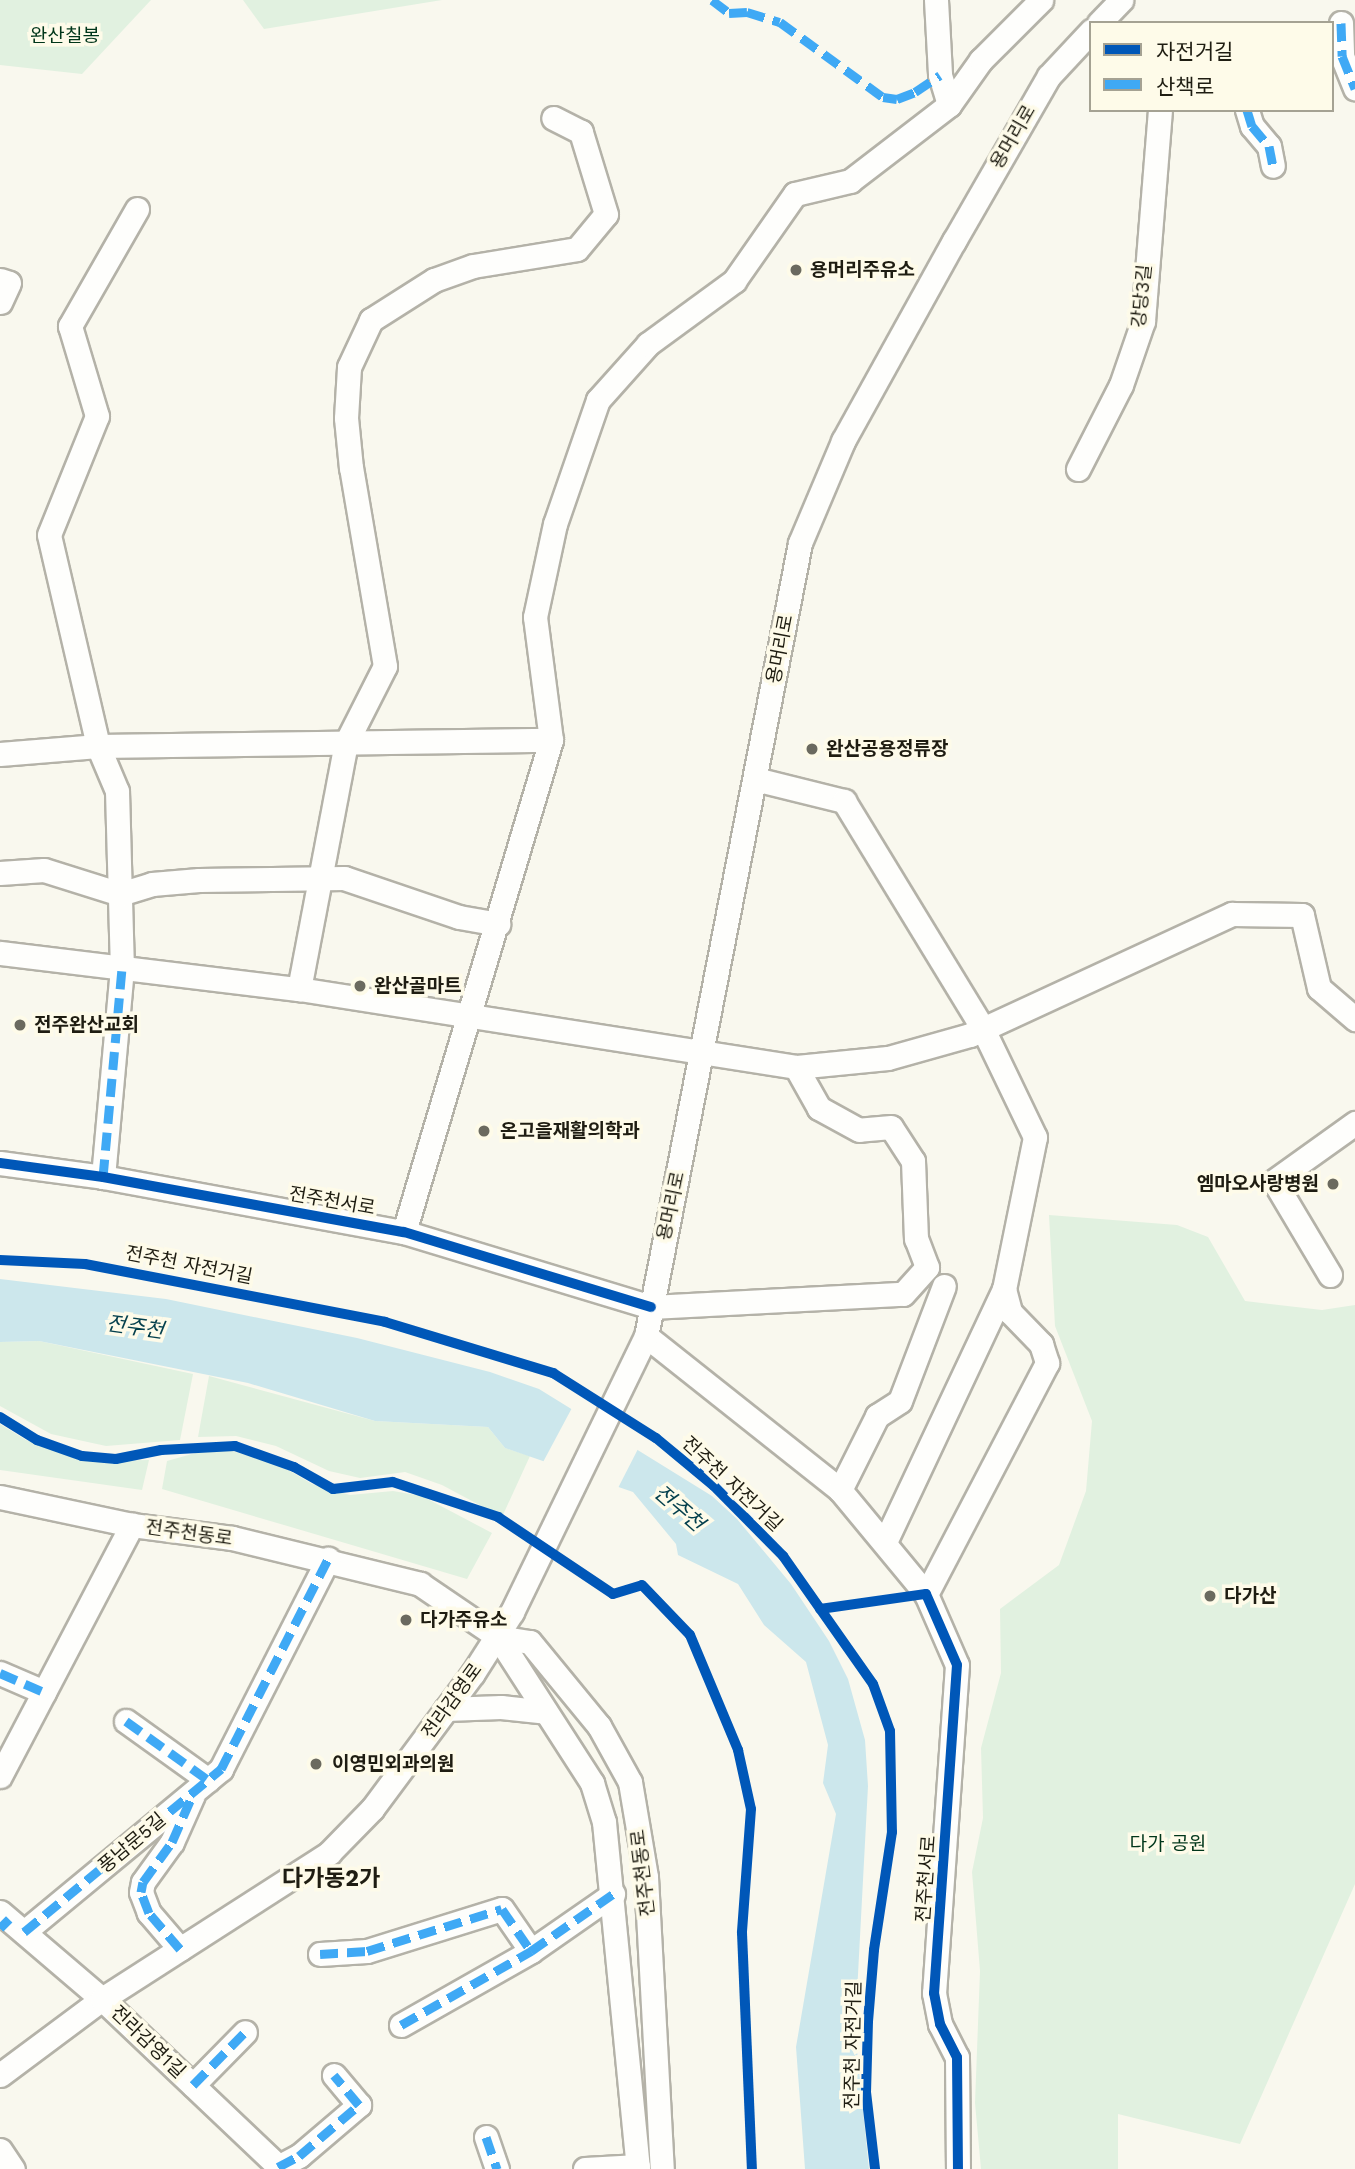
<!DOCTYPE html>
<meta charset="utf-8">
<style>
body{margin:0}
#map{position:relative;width:1355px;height:2169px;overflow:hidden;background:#f9f8ee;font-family:"Work Sans","Noto Sans KR",sans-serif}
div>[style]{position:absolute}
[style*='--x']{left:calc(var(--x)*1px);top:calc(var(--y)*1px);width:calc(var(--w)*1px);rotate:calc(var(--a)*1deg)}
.green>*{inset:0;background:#e1f1e0}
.water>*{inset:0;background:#cce7ec}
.pier>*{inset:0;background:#f9f8ee}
.roads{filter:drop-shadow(2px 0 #b4b2a8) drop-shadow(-2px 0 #b4b2a8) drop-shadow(0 2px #b4b2a8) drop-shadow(0 -2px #b4b2a8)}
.minor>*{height:23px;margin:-11.5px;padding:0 11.5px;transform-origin:11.5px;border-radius:11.5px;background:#fefefc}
.quiet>*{height:9px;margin-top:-4.5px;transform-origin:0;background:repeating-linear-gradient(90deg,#3fa9f5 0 18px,transparent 0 27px)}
.cycleway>*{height:10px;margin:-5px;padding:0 5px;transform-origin:5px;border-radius:5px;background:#0057b8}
.dots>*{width:19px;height:19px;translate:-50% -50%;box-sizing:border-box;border:4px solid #fefbe9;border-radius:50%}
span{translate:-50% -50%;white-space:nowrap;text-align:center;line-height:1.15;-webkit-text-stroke:7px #fefbe9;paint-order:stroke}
.park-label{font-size:19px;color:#00361a}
.street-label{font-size:19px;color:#1f1d12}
.poi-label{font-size:19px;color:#1f1d12;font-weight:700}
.left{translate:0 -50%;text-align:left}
.right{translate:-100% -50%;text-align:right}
.water-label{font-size:21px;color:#033f4c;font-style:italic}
.quarter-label{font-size:23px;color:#1f1d12;font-weight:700}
.legend{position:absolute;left:1089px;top:21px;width:245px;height:91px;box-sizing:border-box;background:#fefbe9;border:2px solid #a5a293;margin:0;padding:9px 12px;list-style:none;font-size:21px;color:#1f1d12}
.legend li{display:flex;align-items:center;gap:14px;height:35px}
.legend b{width:35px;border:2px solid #a5a293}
</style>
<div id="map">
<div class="green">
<div style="clip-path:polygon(0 0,151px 0,82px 74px,0 65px)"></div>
<div style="clip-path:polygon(243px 0,442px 0,264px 29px)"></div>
<div style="clip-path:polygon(1049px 1215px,1177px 1225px,1208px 1237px,1245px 1301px,1322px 1310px,1355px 1305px,1355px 1884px,1240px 2144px,1118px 2114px,1118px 2169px,981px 2169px,975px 2103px,980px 1971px,972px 1872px,983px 1818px,981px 1748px,1001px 1673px,1000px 1609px,1059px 1565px,1086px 1491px,1092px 1421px,1055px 1326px)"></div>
<div style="clip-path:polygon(39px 1341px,193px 1374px,180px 1440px,106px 1446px,51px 1434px,0 1406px,0 1342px)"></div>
<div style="clip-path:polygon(209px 1376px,375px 1421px,488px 1427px,505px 1448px,530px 1456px,502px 1517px,442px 1485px,405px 1472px,360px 1478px,329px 1471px,276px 1446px,236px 1436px,198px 1437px)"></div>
<div style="clip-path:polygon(0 1424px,26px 1440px,82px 1461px,149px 1460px,142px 1490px,0 1470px)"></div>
<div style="clip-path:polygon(229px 1450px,280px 1465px,312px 1484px,350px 1495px,393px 1491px,422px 1496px,492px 1533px,467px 1579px,162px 1489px,167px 1461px,199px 1452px)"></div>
</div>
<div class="water">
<div style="clip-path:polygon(0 1279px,166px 1299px,357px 1338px,490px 1372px,539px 1389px,712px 1496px,737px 1519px,791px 1584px,829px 1641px,848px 1679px,865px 1740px,868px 1786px,855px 2031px,869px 2169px,805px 2169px,796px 2047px,836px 1814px,823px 1783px,828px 1745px,806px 1662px,764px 1625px,738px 1584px,678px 1555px,676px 1544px,633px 1492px,505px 1448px,488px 1427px,375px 1421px,248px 1383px,39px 1341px,0 1342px)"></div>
</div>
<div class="pier">
<div style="clip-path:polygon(573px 1406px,639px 1447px,617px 1490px,542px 1464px)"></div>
</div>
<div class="roads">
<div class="minor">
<div style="--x:936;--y:0;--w:75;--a:86.9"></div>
<div style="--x:940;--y:75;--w:31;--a:73"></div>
<div style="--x:1099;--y:23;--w:32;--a:-46"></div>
<div style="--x:1341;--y:23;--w:33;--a:88"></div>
<div style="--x:1342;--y:56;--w:35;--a:68"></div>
<div style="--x:1247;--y:110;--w:17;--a:73"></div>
<div style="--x:1252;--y:126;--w:26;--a:50"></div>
<div style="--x:1269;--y:146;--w:20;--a:79"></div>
<div style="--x:137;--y:209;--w:135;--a:119.8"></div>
<div style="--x:70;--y:326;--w:94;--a:73.3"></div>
<div style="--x:97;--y:416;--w:128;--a:112"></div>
<div style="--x:49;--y:535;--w:217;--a:76.9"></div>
<div style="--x:98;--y:746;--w:453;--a:-0.8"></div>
<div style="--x:551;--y:740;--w:513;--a:106.64"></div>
<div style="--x:0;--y:280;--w:9;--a:18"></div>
<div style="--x:9;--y:283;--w:21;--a:115"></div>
<div style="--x:1078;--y:469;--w:94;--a:-62.9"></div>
<div style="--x:1121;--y:385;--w:68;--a:-71"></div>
<div style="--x:1143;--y:321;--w:212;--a:-85.4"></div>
<div style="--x:551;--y:740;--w:124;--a:-97.4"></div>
<div style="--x:535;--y:617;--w:95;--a:-77.9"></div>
<div style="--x:555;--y:524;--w:131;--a:-70.9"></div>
<div style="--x:598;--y:400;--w:75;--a:-48.2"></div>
<div style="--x:648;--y:344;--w:107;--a:-36.2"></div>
<div style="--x:734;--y:281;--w:106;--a:-55"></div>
<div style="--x:795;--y:194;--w:57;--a:-13.3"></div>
<div style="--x:850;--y:181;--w:125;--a:-37.5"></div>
<div style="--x:949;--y:105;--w:55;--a:-54.6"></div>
<div style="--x:981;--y:60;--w:85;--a:-45"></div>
<div style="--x:0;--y:754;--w:98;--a:-4.7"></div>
<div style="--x:98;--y:746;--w:49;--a:67.1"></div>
<div style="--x:117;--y:791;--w:177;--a:88.4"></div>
<div style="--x:122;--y:968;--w:210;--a:95.2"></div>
<div style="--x:755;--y:779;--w:92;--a:13.9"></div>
<div style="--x:844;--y:801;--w:267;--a:58.6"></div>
<div style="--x:983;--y:1029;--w:120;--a:64.3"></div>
<div style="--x:1035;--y:1137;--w:155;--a:101.5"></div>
<div style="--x:1004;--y:1289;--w:24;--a:75"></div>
<div style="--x:1010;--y:1312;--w:45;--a:45.9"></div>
<div style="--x:1041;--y:1344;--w:20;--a:72"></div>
<div style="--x:1047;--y:1363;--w:261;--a:117.6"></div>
<div style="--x:0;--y:873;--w:44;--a:-3.9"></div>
<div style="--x:44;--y:870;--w:80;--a:17.5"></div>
<div style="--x:120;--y:894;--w:34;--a:-17"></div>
<div style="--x:152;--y:884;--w:47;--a:-4.9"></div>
<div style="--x:199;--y:880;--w:145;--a:-0.8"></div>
<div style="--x:344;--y:878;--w:121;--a:18.7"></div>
<div style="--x:459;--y:917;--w:40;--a:10"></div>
<div style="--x:0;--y:953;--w:301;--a:6.9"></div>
<div style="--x:299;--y:989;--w:503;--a:8.92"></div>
<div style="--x:796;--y:1067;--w:92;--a:-5.6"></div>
<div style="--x:888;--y:1058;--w:85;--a:-15.7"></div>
<div style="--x:970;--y:1035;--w:289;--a:-24.8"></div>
<div style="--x:1232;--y:914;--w:70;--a:0.8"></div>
<div style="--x:1302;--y:915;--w:75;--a:76.9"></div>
<div style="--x:1319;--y:988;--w:48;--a:40.7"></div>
<div style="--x:299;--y:989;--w:250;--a:-79.2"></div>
<div style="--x:346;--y:743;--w:86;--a:-63.1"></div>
<div style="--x:385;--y:666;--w:201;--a:-99.7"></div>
<div style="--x:351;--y:468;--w:50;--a:-95.7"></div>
<div style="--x:346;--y:418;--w:51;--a:-86.6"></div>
<div style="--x:349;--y:367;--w:52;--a:-64.9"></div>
<div style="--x:371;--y:320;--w:75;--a:-32.4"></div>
<div style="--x:434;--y:280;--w:41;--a:-19.7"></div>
<div style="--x:473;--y:266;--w:105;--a:-9.3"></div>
<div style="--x:577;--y:249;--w:45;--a:-50.4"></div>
<div style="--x:606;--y:214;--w:86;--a:-107"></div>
<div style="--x:581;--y:132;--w:31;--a:-153"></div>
<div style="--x:0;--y:1163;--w:104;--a:7.7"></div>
<div style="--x:103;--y:1177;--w:306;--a:10.4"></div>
<div style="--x:404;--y:1232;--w:258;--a:16.9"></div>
<div style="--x:651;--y:1307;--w:252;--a:-3"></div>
<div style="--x:903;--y:1294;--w:36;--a:-48"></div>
<div style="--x:927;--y:1267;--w:30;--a:-111"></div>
<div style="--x:916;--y:1239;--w:78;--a:-92.2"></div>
<div style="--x:913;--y:1161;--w:40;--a:-122.9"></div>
<div style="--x:891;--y:1127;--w:32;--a:175"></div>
<div style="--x:859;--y:1130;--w:46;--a:-151.2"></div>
<div style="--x:819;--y:1108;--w:47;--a:-119.3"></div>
<div style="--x:1330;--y:1275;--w:109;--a:-120.8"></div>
<div style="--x:1274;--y:1181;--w:100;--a:-35.6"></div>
<div style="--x:646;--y:1336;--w:248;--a:38.4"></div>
<div style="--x:840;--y:1490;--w:135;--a:50.4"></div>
<div style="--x:926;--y:1594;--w:77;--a:66.4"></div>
<div style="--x:957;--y:1665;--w:329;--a:94"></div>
<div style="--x:934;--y:1993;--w:32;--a:79"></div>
<div style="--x:940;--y:2024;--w:37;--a:63"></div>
<div style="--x:957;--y:2057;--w:112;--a:89.5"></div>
<div style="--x:840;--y:1490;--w:83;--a:-63.4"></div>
<div style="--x:877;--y:1416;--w:27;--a:-33"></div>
<div style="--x:900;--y:1401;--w:123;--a:-69.1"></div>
<div style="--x:0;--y:1497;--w:135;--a:12"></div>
<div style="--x:132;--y:1525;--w:101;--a:7.4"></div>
<div style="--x:232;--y:1538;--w:194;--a:13.7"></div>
<div style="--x:420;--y:1584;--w:94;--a:34.2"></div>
<div style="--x:498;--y:1637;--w:174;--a:57.2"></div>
<div style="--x:592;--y:1783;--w:41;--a:72.9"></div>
<div style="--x:604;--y:1822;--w:349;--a:84.4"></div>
<div style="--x:885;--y:1542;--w:280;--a:-64.8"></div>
<div style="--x:498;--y:1637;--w:32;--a:9"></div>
<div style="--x:530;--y:1642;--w:109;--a:50.6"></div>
<div style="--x:599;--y:1726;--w:64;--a:61"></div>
<div style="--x:630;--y:1782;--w:96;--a:80.4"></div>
<div style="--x:646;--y:1877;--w:292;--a:86.9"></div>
<div style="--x:0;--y:1673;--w:48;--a:23.4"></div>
<div style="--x:446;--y:1709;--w:55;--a:-2.1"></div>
<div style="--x:501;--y:1707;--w:45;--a:6.3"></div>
<div style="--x:126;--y:1721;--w:101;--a:35.7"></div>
<div style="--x:0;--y:1776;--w:284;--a:-62.3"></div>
<div style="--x:0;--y:1912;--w:134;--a:40.5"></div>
<div style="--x:102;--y:1999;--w:247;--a:43.5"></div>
<div style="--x:24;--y:1932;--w:256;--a:-39.6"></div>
<div style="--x:221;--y:1769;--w:236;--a:-63"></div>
<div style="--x:180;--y:1949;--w:48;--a:-130.7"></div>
<div style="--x:149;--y:1913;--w:22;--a:-111"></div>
<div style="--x:141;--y:1892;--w:10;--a:-79"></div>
<div style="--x:143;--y:1882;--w:49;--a:-54.1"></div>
<div style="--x:172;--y:1842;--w:49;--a:-66"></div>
<div style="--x:320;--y:1954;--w:47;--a:-3.7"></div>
<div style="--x:367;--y:1951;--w:141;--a:-17.3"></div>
<div style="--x:502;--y:1909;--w:51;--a:55.4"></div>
<div style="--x:401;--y:2025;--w:150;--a:-29.6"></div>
<div style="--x:531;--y:1951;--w:100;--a:-34.8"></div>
<div style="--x:0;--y:2075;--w:127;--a:-36.7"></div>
<div style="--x:102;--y:1999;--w:270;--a:-32.7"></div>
<div style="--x:329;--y:1853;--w:62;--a:-45.7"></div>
<div style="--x:372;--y:1809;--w:169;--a:-53.4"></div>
<div style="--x:473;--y:1673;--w:72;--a:-57.4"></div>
<div style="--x:512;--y:1612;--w:307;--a:-64.1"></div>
<div style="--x:646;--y:1336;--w:808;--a:-79.01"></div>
<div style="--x:800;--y:543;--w:111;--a:-67.1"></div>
<div style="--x:843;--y:441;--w:229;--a:-61"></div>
<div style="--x:954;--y:241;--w:190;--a:-60.1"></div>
<div style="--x:1049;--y:76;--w:62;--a:-47"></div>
<div style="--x:193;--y:2085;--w:74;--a:-45.5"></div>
<div style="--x:486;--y:2137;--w:34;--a:71"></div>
<div style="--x:0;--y:2150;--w:23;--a:56"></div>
<div style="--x:278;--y:2167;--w:24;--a:-28"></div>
<div style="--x:299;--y:2156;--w:79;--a:-40.4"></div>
<div style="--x:359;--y:2105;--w:39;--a:-130"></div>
<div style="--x:585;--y:2169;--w:53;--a:-3.2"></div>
</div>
</div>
<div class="quiet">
<div style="--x:712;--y:0;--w:21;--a:37"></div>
<div style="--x:729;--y:13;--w:18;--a:-3"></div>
<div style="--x:747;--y:12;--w:34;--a:17"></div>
<div style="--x:780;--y:22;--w:127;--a:36.1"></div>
<div style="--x:883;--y:97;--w:14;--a:8"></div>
<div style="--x:897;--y:99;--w:19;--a:-21"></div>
<div style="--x:915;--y:92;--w:30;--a:-34"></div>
<div style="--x:1341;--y:23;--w:33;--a:88"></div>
<div style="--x:1342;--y:56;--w:35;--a:68"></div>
<div style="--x:1247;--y:110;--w:17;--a:73"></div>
<div style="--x:1252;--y:126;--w:26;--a:50"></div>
<div style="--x:1269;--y:146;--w:20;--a:79"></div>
<div style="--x:103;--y:1177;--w:210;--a:-84.8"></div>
<div style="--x:0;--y:1673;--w:48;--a:23.4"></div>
<div style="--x:126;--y:1721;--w:101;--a:35.7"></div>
<div style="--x:0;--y:1928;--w:13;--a:-45"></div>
<div style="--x:24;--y:1932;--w:256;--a:-39.6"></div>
<div style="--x:221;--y:1769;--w:236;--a:-63"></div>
<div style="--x:180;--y:1949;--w:48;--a:-130.7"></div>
<div style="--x:149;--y:1913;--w:22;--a:-111"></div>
<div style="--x:141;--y:1892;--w:10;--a:-79"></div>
<div style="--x:143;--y:1882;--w:49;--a:-54.1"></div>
<div style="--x:172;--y:1842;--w:52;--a:-66.4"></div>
<div style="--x:320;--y:1954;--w:47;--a:-3.7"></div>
<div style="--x:367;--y:1951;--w:141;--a:-17.3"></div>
<div style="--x:502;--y:1909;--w:51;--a:55.4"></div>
<div style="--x:401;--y:2025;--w:150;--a:-29.6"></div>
<div style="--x:531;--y:1951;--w:100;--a:-34.8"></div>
<div style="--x:193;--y:2085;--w:74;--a:-45.5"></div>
<div style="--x:486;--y:2137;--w:34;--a:71"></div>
<div style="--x:278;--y:2167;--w:24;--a:-28"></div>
<div style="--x:299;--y:2156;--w:79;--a:-40.4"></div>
<div style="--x:359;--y:2105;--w:39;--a:-130"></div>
</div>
<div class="cycleway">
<div style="--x:0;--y:1163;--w:104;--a:7.7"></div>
<div style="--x:103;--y:1177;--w:306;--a:10.4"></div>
<div style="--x:404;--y:1232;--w:258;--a:16.9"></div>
<div style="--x:0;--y:1260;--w:85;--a:2.7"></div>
<div style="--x:85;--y:1264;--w:306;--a:10.9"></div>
<div style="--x:385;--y:1322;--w:176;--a:16.9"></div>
<div style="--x:553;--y:1373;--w:122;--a:32.3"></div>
<div style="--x:656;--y:1438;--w:75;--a:39.6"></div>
<div style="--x:714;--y:1486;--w:98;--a:45.4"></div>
<div style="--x:783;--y:1556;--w:156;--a:54.9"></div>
<div style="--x:873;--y:1684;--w:50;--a:70.1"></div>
<div style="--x:890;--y:1731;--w:101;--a:88.9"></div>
<div style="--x:892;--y:1832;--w:119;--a:98.7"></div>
<div style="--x:874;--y:1950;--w:71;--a:94.8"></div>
<div style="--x:868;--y:2021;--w:71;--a:91.6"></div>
<div style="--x:866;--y:2092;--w:78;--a:83.3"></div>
<div style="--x:0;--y:1417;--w:44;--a:31.9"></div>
<div style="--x:37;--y:1440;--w:48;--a:19.6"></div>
<div style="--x:82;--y:1456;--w:34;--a:5"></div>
<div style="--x:116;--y:1459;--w:46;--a:-11.3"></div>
<div style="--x:161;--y:1450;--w:74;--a:-3.1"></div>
<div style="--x:235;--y:1446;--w:63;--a:19.6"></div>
<div style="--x:294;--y:1467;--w:45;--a:29.4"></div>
<div style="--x:333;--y:1489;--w:60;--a:-6.7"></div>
<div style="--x:393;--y:1482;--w:111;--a:18.4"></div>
<div style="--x:498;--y:1517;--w:138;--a:33.8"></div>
<div style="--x:613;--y:1594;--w:30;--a:-17"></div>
<div style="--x:642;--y:1585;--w:69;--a:46.2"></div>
<div style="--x:690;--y:1635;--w:125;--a:67.3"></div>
<div style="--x:738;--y:1750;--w:60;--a:77.6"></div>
<div style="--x:751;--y:1809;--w:124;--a:94.2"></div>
<div style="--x:742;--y:1933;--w:236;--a:87.6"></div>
<div style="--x:820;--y:1609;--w:107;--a:-8.1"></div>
<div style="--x:926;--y:1594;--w:77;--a:66.4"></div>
<div style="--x:957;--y:1665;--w:329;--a:94"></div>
<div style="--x:934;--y:1993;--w:32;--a:79"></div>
<div style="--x:940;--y:2024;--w:37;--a:63"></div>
<div style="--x:957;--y:2057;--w:112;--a:89.5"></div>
</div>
<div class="dots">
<div style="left:796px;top:270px;background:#6b6a5f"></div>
<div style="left:812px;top:749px;background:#6b6a5f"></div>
<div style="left:360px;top:986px;background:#6b6a5f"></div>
<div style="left:20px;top:1025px;background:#6b6a5f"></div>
<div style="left:484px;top:1131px;background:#6b6a5f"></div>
<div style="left:1333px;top:1184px;background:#6b6a5f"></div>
<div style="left:1210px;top:1596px;background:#6b6a5f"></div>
<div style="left:406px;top:1620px;background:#6b6a5f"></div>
<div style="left:316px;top:1764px;background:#6b6a5f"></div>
</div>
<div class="park-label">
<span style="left:65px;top:36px">완산칠봉</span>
<span style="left:1168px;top:1844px">다가 공원</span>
</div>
<div class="street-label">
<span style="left:1013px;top:137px;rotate:-60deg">용머리로</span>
<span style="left:1142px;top:296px;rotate:-84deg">강당3길</span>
<span style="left:780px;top:649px;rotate:-79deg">용머리로</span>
<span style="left:332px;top:1201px;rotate:10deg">전주천서로</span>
<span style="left:671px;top:1206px;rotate:-78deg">용머리로</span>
<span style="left:189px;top:1265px;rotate:11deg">전주천 자전거길</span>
<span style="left:732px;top:1484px;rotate:43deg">전주천 자전거길</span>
<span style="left:189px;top:1533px;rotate:8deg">전주천동로</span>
<span style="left:452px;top:1701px;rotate:-54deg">전라감영로</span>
<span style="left:132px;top:1843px;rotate:-40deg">풍남문5길</span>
<span style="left:643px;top:1873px;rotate:-97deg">전주천동로</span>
<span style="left:926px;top:1879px;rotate:-86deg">전주천서로</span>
<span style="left:148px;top:2042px;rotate:44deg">전라감영1길</span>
<span style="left:853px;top:2045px;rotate:-89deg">전주천 자전거길</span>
</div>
<div class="poi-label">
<span class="left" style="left:810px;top:270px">용머리주유소</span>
<span class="left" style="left:826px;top:749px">완산공용정류장</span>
<span class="left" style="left:374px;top:986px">완산골마트</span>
<span class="left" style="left:34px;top:1025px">전주완산교회</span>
<span class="left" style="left:500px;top:1131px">온고을재활의학과</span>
<span class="right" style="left:1319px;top:1184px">엠마오사랑병원</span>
<span class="left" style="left:1224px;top:1596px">다가산</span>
<span class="left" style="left:420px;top:1620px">다가주유소</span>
<span class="left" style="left:332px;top:1764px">이영민외과의원</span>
</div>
<div class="water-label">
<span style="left:135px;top:1327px;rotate:8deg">전주천</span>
<span style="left:679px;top:1508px;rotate:41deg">전주천</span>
</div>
<div class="quarter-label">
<span style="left:331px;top:1879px">다가동2가</span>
</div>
<ul class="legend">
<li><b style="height:9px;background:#0057b8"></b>자전거길</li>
<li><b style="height:9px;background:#3fa9f5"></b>산책로</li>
</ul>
</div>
